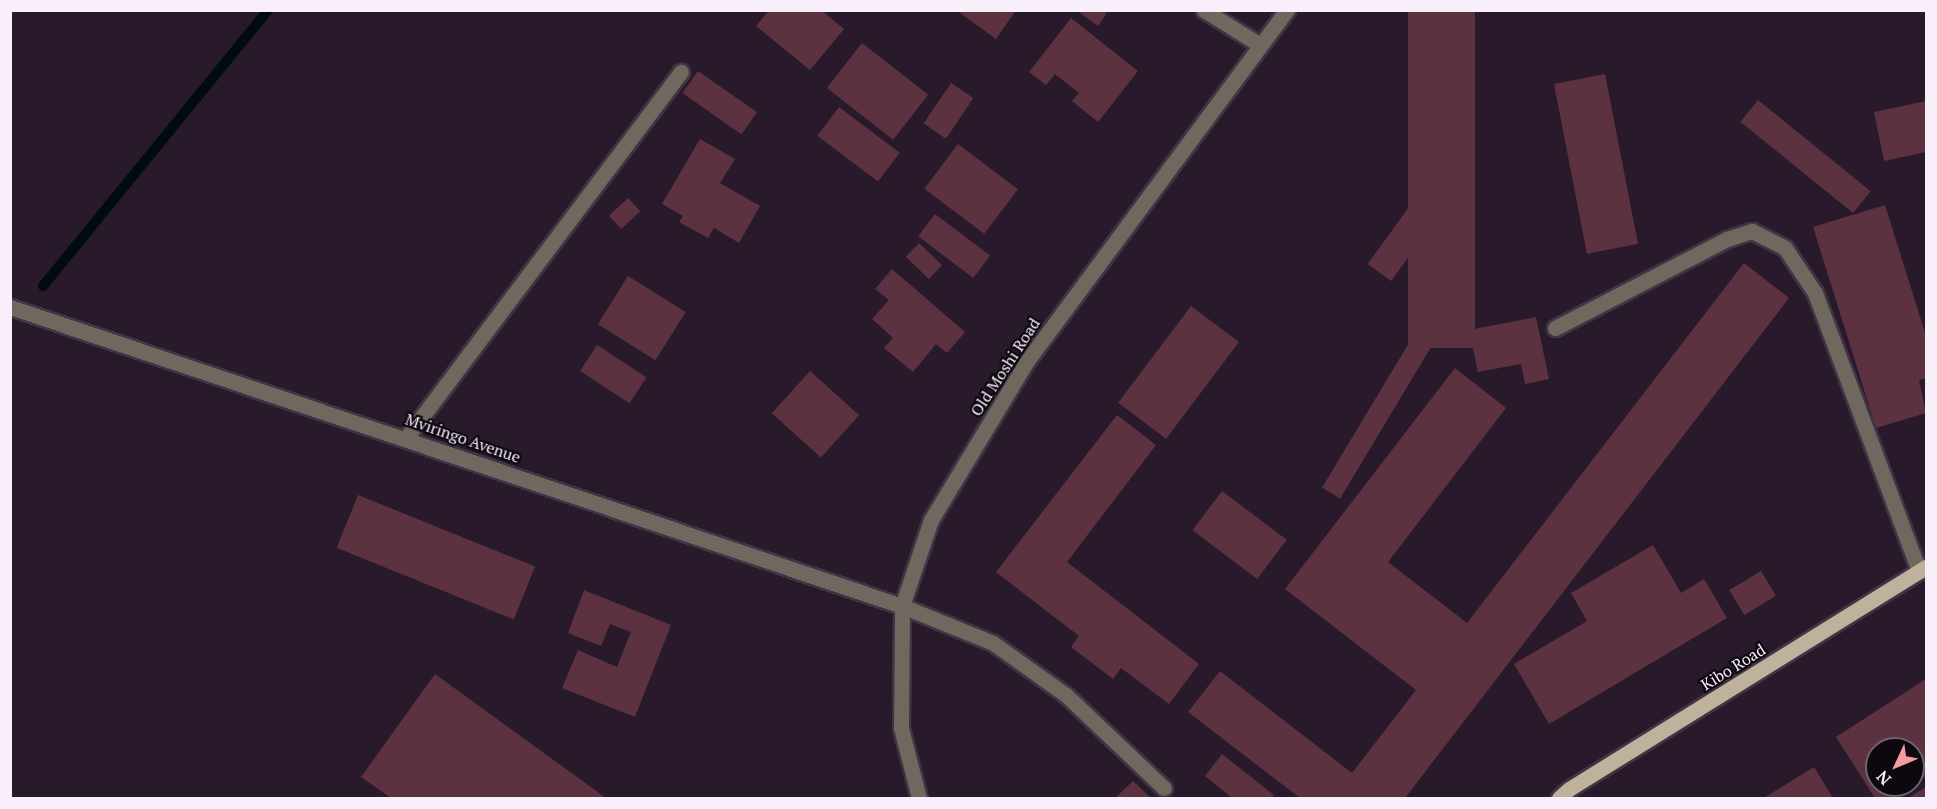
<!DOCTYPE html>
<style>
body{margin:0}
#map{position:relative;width:1937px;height:809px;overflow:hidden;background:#281a2b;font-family:"PT Serif",serif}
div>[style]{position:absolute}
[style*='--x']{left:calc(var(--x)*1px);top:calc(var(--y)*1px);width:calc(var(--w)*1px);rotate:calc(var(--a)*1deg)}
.stream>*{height:10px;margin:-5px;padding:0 5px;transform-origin:5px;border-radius:5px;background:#000b0e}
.building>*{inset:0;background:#5d3240;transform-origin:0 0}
.roads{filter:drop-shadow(2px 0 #413444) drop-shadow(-2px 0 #413444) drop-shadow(0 2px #413444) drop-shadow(0 -2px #413444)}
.minor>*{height:15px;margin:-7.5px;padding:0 7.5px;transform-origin:7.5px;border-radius:7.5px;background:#6f685e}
.major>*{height:15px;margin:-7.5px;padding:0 7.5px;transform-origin:7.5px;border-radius:7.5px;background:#bfb29d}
span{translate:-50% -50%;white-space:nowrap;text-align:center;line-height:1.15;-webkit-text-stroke:4.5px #0d070f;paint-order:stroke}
.street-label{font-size:16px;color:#f9effb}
.frame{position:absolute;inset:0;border:12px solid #f9effb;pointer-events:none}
.north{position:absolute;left:1865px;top:737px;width:60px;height:60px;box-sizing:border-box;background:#0d070f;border:2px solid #6b646d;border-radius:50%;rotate:226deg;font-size:16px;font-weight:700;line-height:24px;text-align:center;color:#f9effb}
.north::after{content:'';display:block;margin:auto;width:21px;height:27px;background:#f59b9d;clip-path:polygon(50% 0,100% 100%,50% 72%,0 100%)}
</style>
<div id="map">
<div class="stream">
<div style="--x:43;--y:286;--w:356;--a:-50.8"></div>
</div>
<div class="building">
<div style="clip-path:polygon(769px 10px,821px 10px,844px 29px,810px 70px,756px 26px)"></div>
<div style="clip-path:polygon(956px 10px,1016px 10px,996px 39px)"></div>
<div style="clip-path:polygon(1076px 10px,1103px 10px,1107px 13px,1098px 26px)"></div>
<div style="left:1408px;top:10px;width:67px;height:338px"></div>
<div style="clip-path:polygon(1071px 18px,1138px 71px,1098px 122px,1072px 101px,1079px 93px,1055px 74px,1046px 85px,1029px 72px)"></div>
<div style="left:862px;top:43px;width:84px;height:57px;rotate:38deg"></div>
<div style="left:698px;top:71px;width:72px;height:27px;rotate:35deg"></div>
<div style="left:1605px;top:74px;width:173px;height:52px;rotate:79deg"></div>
<div style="left:951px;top:83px;width:27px;height:49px;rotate:34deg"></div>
<div style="left:1758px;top:100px;width:145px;height:28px;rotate:39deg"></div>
<div style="clip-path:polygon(1926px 101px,1926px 152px,1884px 161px,1874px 112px)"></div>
<div style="left:839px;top:107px;width:76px;height:36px;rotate:37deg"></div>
<div style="clip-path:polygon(700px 139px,735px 159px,720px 183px,760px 206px,739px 243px,714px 228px,708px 238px,679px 222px,683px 216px,662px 204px)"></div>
<div style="left:958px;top:144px;width:75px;height:56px;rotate:37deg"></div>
<div style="left:1417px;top:196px;width:29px;height:84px;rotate:36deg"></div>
<div style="left:628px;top:198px;width:18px;height:26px;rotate:47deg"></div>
<div style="clip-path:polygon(1885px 205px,1926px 336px,1926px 378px,1919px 380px,1926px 413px,1876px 428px,1813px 227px)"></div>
<div style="left:935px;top:214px;width:69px;height:28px;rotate:37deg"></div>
<div style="left:919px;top:243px;width:32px;height:19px;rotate:44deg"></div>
<div style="clip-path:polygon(1744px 263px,1789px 298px,1405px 798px,1300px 798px,1188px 712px,1220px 671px,1352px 773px,1416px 690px,1285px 589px,1455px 368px,1506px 408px,1388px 562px,1467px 623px)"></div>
<div style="clip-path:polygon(892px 269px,965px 332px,947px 353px,936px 344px,913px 372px,884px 348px,893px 338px,872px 319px,889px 300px,875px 289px)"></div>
<div style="left:628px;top:276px;width:68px;height:57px;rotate:32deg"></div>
<div style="left:1191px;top:306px;width:60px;height:121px;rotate:37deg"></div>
<div style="clip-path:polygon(1536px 317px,1549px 379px,1525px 384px,1521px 364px,1478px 372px,1469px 330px)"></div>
<div style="left:1421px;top:323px;width:21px;height:192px;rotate:31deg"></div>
<div style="left:597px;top:345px;width:59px;height:31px;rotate:33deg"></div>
<div style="left:810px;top:371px;width:66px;height:57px;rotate:42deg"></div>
<div style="clip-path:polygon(1117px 415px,1156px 445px,1067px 562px,1199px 664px,1169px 704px,1121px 668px,1113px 679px,1071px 647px,1079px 636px,996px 572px)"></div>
<div style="left:1222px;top:491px;width:81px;height:49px;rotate:37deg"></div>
<div style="left:358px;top:495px;width:191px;height:57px;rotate:22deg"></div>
<div style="clip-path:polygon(1653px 545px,1681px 593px,1704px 579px,1727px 618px,1549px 724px,1514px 664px,1587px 621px,1571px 593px)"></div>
<div style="left:1761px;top:571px;width:29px;height:37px;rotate:59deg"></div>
<div style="clip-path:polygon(584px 590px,671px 625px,635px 717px,562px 688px,578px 650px,617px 667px,631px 632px,610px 624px,601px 646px,568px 633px)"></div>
<div style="clip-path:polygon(435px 674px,606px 798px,391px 798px,361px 777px)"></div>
<div style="clip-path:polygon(1926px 679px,1926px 776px,1913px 784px,1913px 749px,1877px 749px,1877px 785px,1912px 785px,1891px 798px,1875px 798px,1836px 737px)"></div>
<div style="clip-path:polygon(1222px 754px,1274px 795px,1271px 798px,1232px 798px,1205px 776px)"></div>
<div style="clip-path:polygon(1814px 767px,1833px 798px,1764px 798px)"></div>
<div style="clip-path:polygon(1133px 781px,1151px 798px,1115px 798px)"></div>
<div style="clip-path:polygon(1926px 787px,1926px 798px,1908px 798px)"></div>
</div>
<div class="roads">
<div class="minor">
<div style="--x:1204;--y:10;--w:66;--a:32"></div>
<div style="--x:10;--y:307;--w:941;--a:18.53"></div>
<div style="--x:902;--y:606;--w:98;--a:22.1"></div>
<div style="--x:993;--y:643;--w:90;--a:35.5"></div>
<div style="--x:1066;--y:695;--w:135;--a:43.5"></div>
<div style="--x:1555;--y:328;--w:194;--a:-27.4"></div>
<div style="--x:1727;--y:239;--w:26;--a:-18"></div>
<div style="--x:1752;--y:231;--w:37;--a:27"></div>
<div style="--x:1785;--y:248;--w:54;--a:56.3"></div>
<div style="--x:1815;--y:293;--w:297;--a:69.5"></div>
<div style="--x:406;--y:438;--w:458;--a:-53.1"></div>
<div style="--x:919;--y:798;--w:72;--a:-104.4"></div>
<div style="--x:901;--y:728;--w:122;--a:-89.5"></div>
<div style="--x:902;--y:606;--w:91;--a:-71.4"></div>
<div style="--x:931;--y:520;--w:186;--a:-58.9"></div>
<div style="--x:1027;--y:361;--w:437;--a:-53.5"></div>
</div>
<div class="major">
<div style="--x:1559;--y:798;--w:13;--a:-42"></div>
<div style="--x:1569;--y:789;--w:420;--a:-31.9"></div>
</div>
</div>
<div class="street-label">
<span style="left:1005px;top:367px;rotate:-57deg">Old Moshi Road</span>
<span style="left:463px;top:438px;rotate:19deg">Mviringo Avenue</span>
<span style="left:1733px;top:667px;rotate:-32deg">Kibo Road</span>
</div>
<div class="frame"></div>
<div class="north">N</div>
</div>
